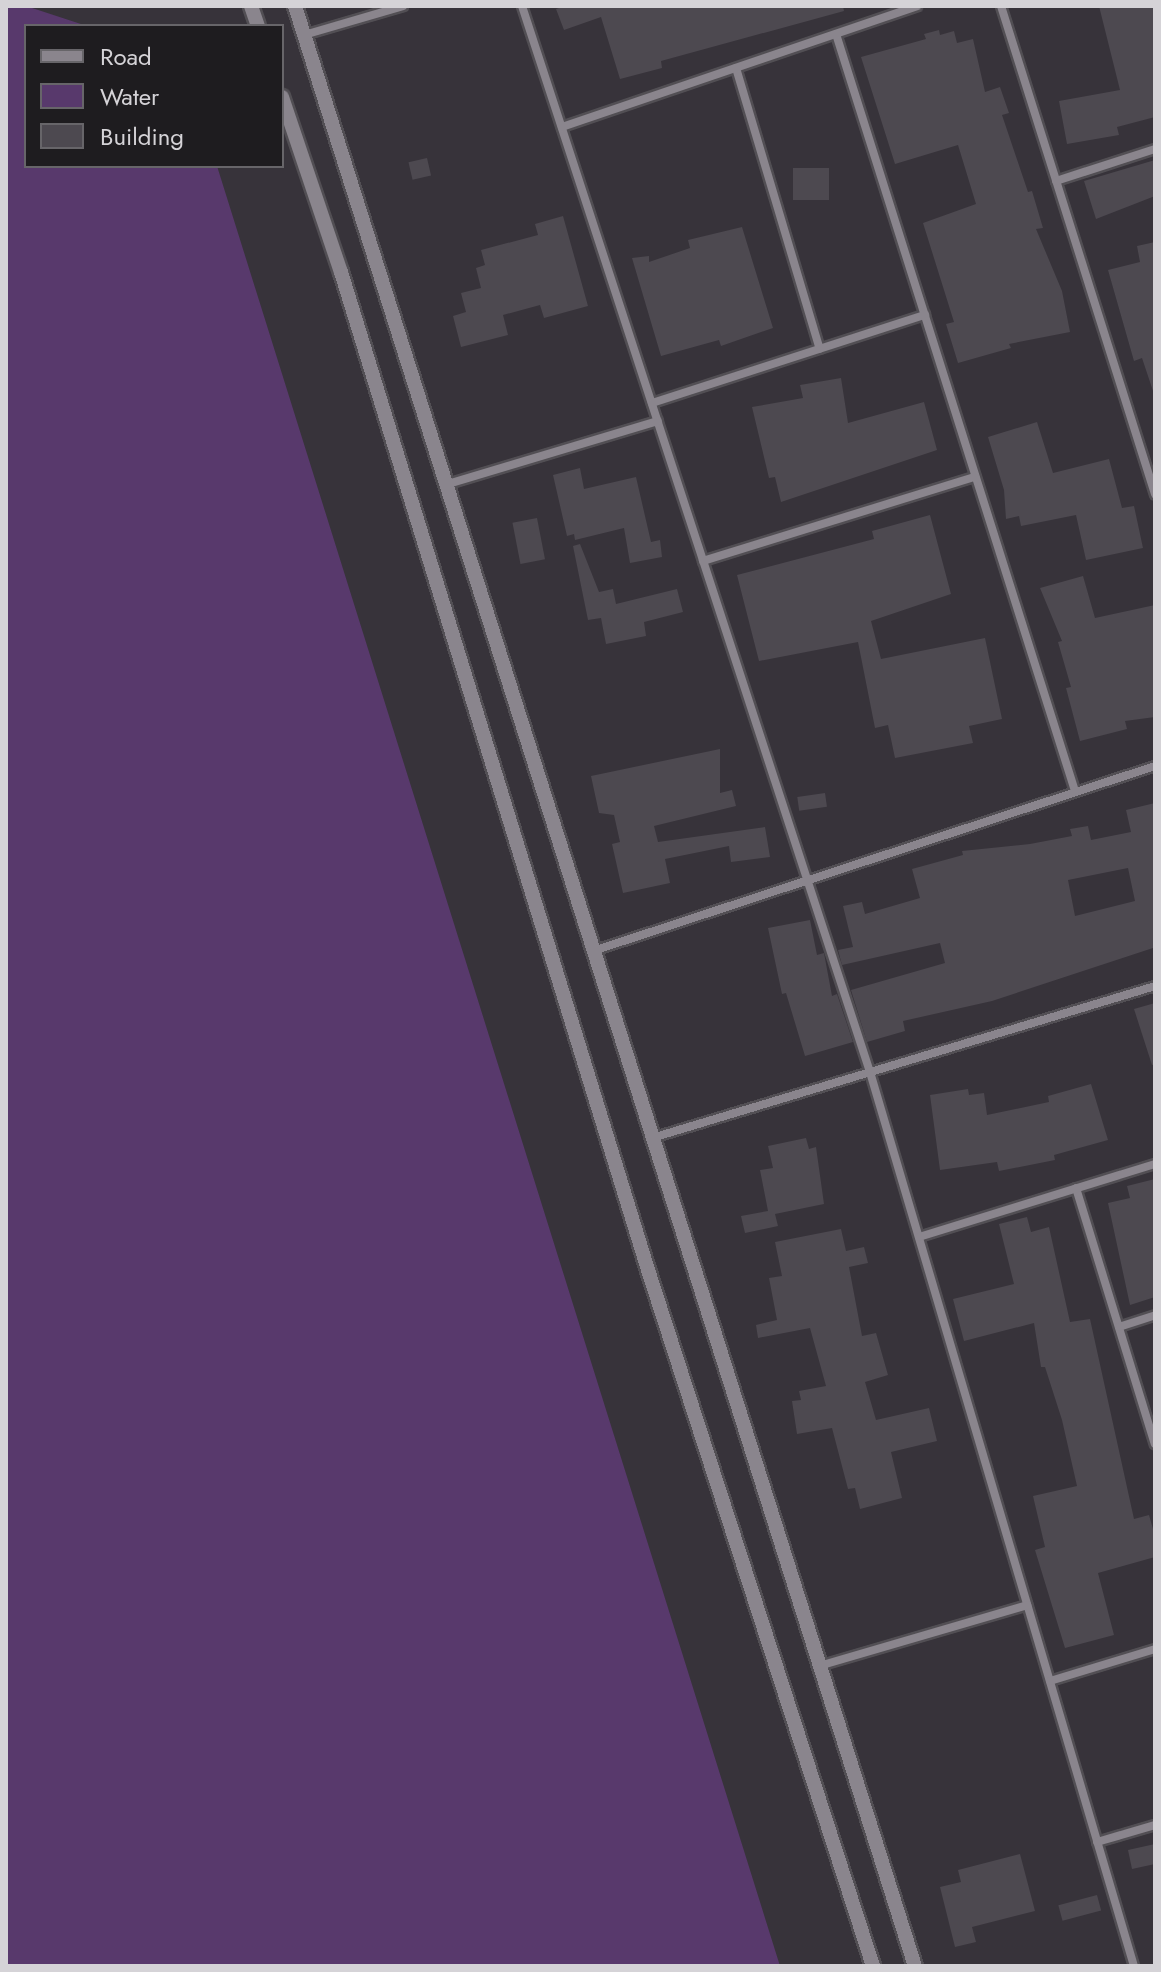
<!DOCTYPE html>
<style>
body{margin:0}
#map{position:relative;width:1161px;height:1972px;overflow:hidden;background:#37333a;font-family:Jost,sans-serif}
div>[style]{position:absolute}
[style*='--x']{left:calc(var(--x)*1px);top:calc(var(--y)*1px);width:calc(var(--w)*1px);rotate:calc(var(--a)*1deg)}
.water>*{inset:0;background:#58396c}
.building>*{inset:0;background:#4d4950;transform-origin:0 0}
.roads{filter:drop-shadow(2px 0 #524f54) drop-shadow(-2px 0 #524f54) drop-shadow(0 2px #524f54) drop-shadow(0 -2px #524f54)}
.minor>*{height:8px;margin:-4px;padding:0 4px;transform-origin:4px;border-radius:4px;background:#8a858d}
.tertiary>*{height:14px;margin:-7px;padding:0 7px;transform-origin:7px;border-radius:7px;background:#8a858d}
span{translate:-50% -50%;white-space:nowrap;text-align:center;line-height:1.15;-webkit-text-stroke:6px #1e1c1f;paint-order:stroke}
.frame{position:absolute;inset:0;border:8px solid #d5d3d7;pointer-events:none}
.legend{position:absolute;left:24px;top:24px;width:260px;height:144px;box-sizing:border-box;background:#1e1c1f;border:2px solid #676569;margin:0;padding:10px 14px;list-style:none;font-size:24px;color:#d5d3d7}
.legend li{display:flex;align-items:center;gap:16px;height:40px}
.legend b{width:40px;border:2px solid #676569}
</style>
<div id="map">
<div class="water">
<div style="clip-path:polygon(6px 6px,26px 6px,87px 26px,26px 26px,26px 166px,217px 166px,780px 1966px,6px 1966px)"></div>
</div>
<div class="building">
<div style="clip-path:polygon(565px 6px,843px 6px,844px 11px,661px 61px,662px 68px,620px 79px,601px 17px,564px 30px,556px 9px)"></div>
<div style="clip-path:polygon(1099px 6px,1155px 6px,1155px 117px,1117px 127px,1119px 135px,1067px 144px,1059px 101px,1120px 90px)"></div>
<div style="clip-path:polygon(939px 30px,940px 35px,954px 31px,957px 43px,973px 39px,985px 92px,1000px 87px,1009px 113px,1002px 115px,1028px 192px,1032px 191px,1043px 228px,1036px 229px,1062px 291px,1070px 332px,1009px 344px,1011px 348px,958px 363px,946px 324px,954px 322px,923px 223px,976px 204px,958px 145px,895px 164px,861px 57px,926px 39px,924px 34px)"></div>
<div style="left:427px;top:158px;width:18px;height:19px;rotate:77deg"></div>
<div style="clip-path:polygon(1155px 160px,1155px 196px,1096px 219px,1084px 181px)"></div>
<div style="left:793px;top:168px;width:36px;height:32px"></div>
<div style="clip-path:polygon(563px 216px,588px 306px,544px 318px,540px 305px,503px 315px,508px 335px,461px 347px,453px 316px,466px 312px,461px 293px,481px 288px,476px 268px,485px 265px,481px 250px,538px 235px,535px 224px)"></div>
<div style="clip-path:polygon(742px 227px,773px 328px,721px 346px,719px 340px,661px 356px,632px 258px,649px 256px,649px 262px,690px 248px,688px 240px)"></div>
<div style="clip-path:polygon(1155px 242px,1155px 390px,1153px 391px,1142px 358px,1134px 361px,1108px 270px,1140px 262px,1137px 246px)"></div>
<div style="clip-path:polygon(841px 378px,848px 423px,924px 402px,937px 450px,781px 502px,775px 477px,769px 478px,752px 407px,803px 398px,800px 385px)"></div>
<div style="clip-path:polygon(1037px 422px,1053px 473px,1109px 459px,1122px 508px,1134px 506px,1143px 548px,1086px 560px,1076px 515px,1021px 526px,1019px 516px,1006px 519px,1004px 490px,988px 437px)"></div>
<div style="clip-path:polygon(580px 468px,584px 489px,636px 477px,651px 542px,660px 540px,662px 557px,630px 563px,624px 528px,575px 540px,574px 534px,567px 536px,553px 475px)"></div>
<div style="clip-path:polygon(930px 515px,951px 594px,871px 621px,881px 659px,985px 638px,1002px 719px,969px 726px,973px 743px,895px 758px,888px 725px,875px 728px,858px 642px,759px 661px,737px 575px,874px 539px,872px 531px)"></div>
<div style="left:537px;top:518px;width:42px;height:25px;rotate:79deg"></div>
<div style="clip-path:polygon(580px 544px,599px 592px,613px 589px,616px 604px,677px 589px,683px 612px,644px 622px,646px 636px,606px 644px,601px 618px,588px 620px,573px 546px)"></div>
<div style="clip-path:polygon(1083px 576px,1095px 618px,1155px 605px,1155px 717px,1125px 721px,1127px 729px,1080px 741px,1066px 688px,1071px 687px,1058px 642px,1062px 641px,1040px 588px)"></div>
<div style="clip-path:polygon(720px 749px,720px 793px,732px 790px,736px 806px,654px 826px,658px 842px,765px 827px,770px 857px,731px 862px,729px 846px,665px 859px,670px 883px,623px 893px,612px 844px,620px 842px,614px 815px,599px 813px,591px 776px)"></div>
<div style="left:825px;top:793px;width:14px;height:28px;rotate:82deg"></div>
<div style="clip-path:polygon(evenodd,1155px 803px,1153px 948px,992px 1001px,903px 1021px,905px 1031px,867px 1042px,851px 990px,945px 963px,940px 943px,842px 965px,838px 950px,853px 947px,843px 906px,862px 902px,865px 914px,920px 898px,912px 869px,963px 855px,962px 851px,1030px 844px,1072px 836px,1070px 829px,1088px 826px,1091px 840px,1131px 832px,1126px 810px,1155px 803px,1128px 868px,1135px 901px,1075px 916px,1068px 880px,1128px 868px)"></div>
<div style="clip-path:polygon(810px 920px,817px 955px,824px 953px,832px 996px,837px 994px,853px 1042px,805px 1056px,786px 993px,782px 994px,768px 928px)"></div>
<div style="clip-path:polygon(1155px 1003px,1155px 1064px,1152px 1065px,1134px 1009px)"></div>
<div style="clip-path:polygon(1091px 1084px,1108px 1140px,1054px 1155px,1055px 1160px,999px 1171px,997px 1162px,940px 1170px,930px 1095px,968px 1089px,969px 1095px,984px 1093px,987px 1115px,1049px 1102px,1048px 1096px)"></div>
<div style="clip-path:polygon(806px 1138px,809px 1149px,816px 1147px,824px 1204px,775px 1214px,778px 1226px,745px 1233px,741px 1216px,768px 1211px,760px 1170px,773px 1168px,768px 1146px)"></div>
<div style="clip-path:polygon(1155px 1179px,1155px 1297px,1130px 1305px,1108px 1203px,1130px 1198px,1127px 1186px)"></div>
<div style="clip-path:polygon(1027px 1217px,1031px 1232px,1049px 1227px,1070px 1322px,1090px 1319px,1134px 1519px,1149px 1515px,1155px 1536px,1155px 1557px,1098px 1573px,1114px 1635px,1065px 1648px,1035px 1550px,1045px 1547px,1033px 1496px,1077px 1486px,1062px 1420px,1045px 1367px,1041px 1367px,1034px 1323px,964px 1341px,953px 1299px,1014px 1284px,999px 1224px)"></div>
<div style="clip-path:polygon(841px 1229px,846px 1251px,864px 1247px,868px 1263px,849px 1267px,862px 1336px,876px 1333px,888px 1375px,865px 1382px,876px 1420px,929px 1408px,937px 1441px,891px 1452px,902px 1498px,860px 1509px,855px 1488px,848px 1489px,832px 1428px,797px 1434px,792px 1401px,801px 1400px,799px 1391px,826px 1386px,810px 1328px,758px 1338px,756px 1325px,777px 1320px,769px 1278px,782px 1276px,775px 1242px)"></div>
<div style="clip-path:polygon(1155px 1844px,1155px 1864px,1132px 1869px,1128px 1850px)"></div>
<div style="clip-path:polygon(1020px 1854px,1035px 1911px,972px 1927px,976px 1942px,955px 1947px,940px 1887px,961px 1882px,958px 1870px)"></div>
<div style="left:1097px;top:1895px;width:16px;height:40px;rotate:75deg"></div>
</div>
<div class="roads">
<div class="minor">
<div style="--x:522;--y:6;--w:1121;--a:71.92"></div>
<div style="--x:870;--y:1072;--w:932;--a:73.55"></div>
<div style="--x:1001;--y:6;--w:512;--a:72.49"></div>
<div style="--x:836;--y:34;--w:794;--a:72.48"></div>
<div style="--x:304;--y:35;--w:103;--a:-16.3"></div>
<div style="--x:736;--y:68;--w:293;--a:73.4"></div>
<div style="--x:562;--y:127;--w:375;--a:-18.8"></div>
<div style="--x:1056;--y:181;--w:104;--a:-17.9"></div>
<div style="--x:652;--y:403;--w:287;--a:-17.9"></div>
<div style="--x:448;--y:484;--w:219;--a:-16.7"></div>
<div style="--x:703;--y:561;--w:285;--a:-17.2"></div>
<div style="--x:593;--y:951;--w:592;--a:-18.22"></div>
<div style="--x:652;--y:1138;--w:525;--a:-16.81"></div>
<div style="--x:1076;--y:1188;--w:268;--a:72.9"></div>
<div style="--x:919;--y:1237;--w:247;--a:-17.2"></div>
<div style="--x:1119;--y:1327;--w:38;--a:-18"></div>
<div style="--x:819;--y:1666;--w:217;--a:-16.3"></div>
<div style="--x:1050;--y:1681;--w:110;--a:-16.9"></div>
<div style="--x:1097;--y:1842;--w:60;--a:-16.3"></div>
</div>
<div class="tertiary">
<div style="--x:251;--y:6;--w:21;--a:71"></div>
<div style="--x:295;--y:6;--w:2056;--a:72.45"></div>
<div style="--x:282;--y:97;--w:185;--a:71.4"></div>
<div style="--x:341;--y:272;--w:1047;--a:72.9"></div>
<div style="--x:649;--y:1273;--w:728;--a:72.09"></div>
</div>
</div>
<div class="frame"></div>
<ul class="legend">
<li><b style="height:10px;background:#8a858d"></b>Road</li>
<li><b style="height:22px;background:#58396c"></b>Water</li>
<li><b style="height:22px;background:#4d4950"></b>Building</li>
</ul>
</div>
